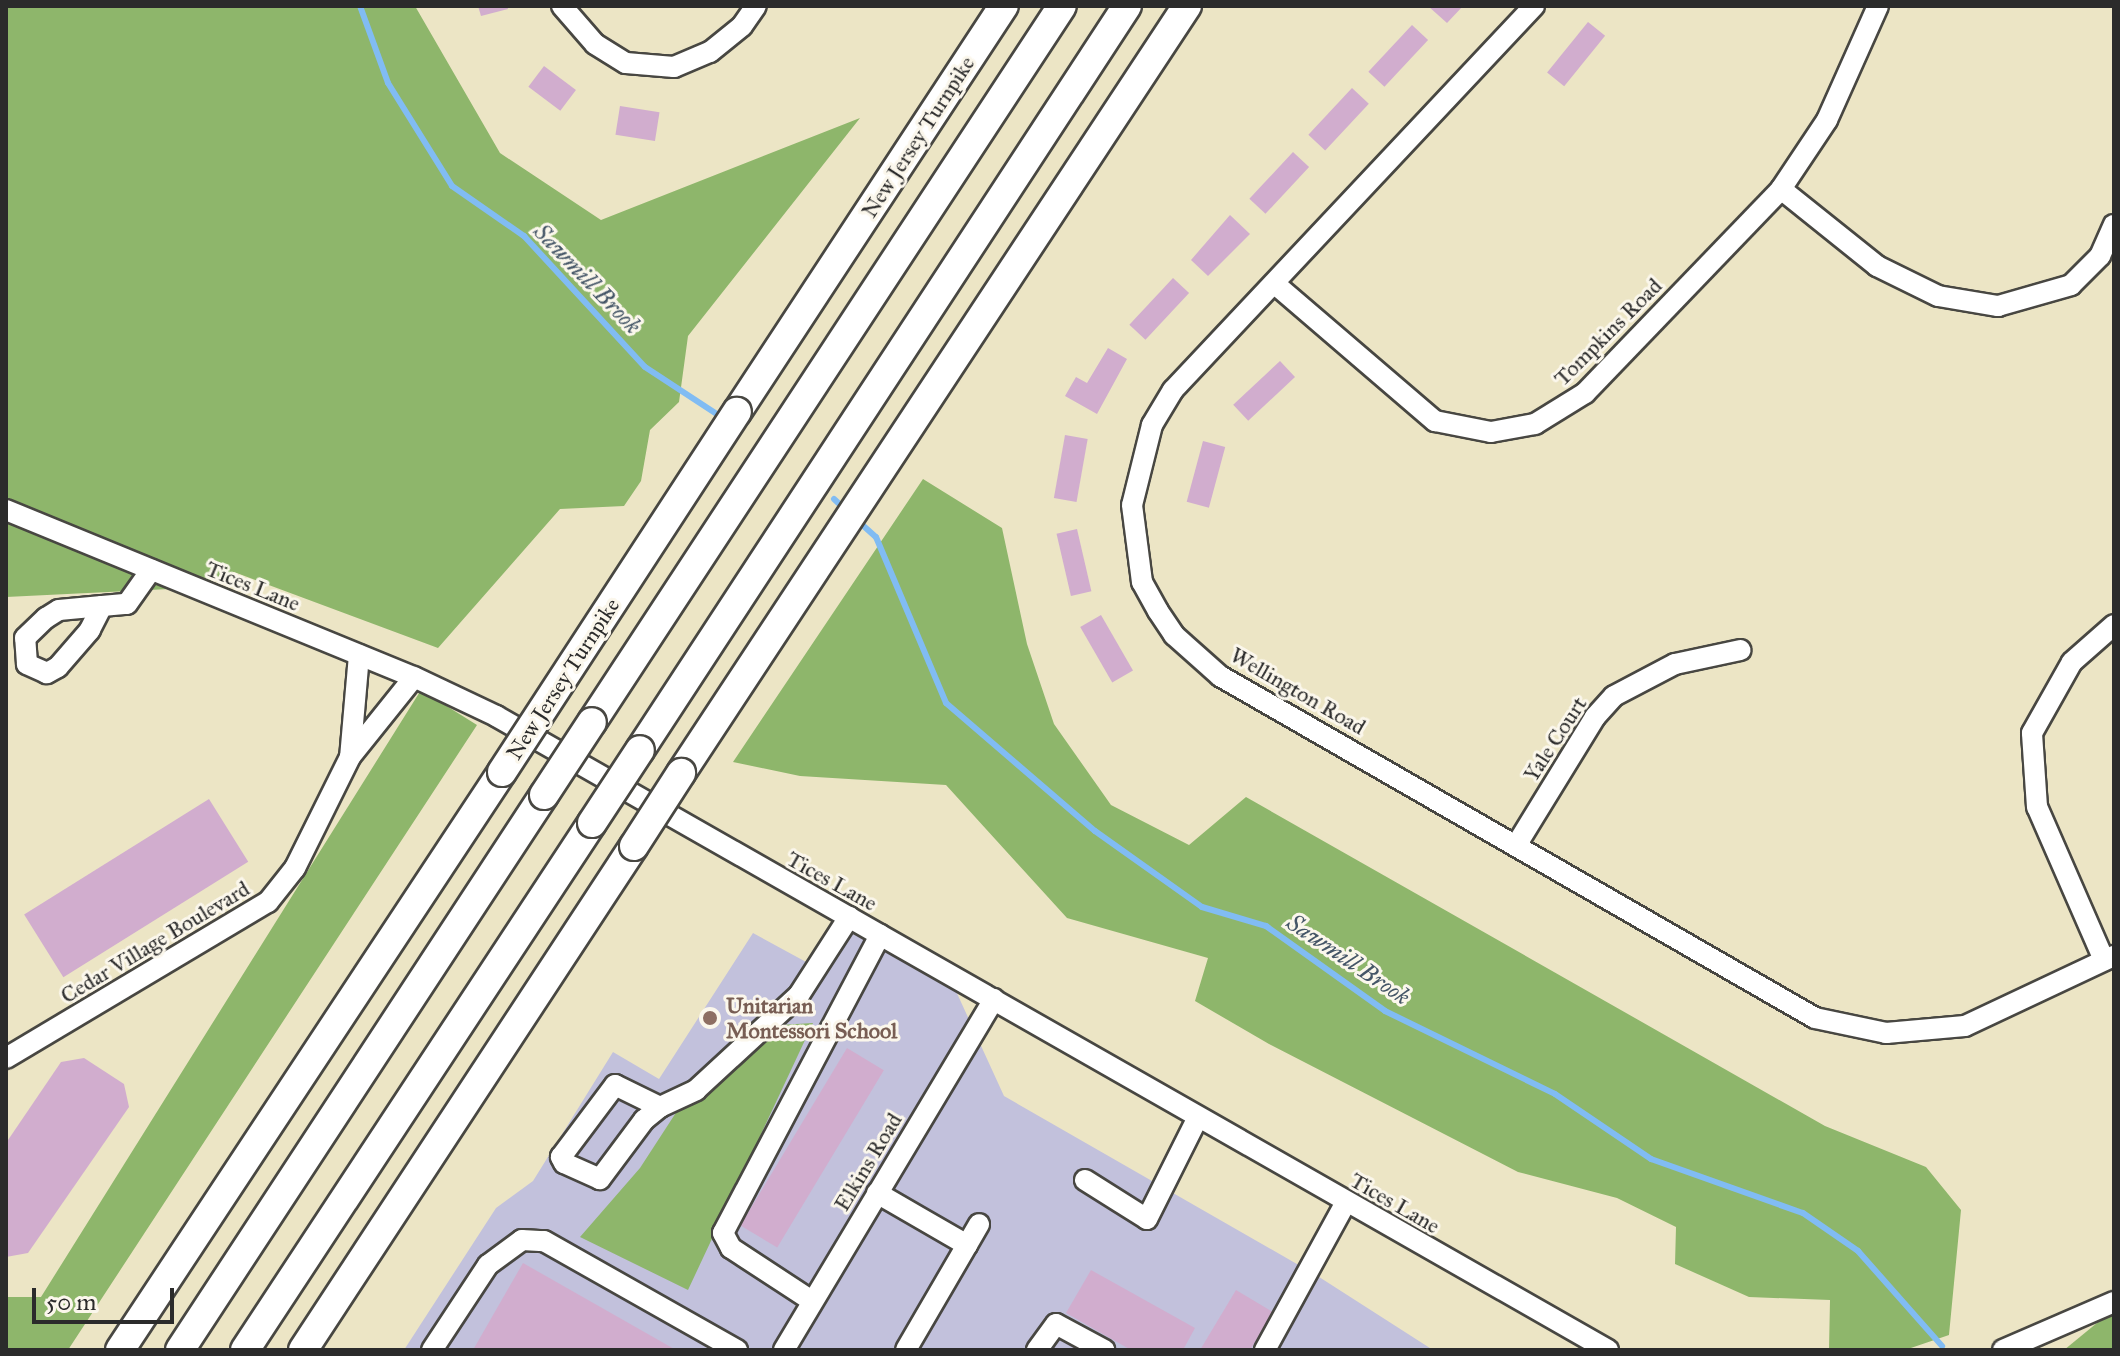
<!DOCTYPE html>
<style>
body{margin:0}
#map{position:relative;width:2120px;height:1356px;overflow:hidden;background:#ece5c5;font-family:"IM FELL Great Primer",serif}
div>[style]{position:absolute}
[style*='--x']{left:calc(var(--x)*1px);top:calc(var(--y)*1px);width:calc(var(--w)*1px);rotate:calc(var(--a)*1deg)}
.industrial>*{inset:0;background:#c2c1dc}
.forest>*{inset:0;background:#8eb66b}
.stream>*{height:6px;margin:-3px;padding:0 3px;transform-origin:3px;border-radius:3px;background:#81bcf3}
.building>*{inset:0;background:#d1adce;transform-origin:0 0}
.roads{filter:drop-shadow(2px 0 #484742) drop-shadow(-2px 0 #484742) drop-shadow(0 2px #484742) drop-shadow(0 -2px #484742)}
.minor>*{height:20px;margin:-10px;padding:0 10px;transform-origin:10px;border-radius:10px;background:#fff}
.highway>*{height:28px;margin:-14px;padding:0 14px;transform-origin:14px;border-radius:14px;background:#fff}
.bridges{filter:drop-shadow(2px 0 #484742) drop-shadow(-2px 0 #484742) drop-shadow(0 2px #484742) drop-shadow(0 -2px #484742)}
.highway-bridge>*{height:28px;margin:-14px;padding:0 14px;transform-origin:14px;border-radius:14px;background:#fff}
.dots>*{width:22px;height:22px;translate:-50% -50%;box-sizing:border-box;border:4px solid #fbf7ec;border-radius:50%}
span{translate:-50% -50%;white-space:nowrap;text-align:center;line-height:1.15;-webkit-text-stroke:6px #fbf7ec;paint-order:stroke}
.street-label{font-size:22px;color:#2b2b2b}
.education-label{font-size:22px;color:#785e54;font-weight:700}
.left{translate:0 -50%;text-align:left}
.water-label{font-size:24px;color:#455667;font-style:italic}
.frame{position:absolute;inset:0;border:8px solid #2b2b2b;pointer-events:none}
.scale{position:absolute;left:32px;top:1288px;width:142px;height:36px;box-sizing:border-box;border:4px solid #2b2b2b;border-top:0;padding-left:10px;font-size:24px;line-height:28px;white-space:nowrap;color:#2b2b2b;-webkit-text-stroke:6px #fbf7ec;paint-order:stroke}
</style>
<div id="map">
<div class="industrial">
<div style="clip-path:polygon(851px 921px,950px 978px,1004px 1096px,1316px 1275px,1433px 1350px,404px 1350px,496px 1208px,533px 1181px,613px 1052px,659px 1079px,753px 933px,819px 969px)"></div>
</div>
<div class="forest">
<div style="clip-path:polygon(6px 6px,415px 6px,500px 153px,601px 220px,860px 118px,688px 336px,679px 402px,650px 430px,641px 481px,624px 506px,560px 509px,438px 648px,234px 572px,190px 588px,6px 597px)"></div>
<div style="clip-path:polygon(923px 479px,1002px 528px,1027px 644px,1054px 724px,1111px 805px,1189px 845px,1246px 797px,1825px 1126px,1926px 1167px,1961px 1210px,1949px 1335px,1905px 1350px,1829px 1350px,1830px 1300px,1749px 1297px,1675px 1264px,1676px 1227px,1617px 1198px,1518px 1172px,1269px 1044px,1195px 1001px,1208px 958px,1067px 918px,946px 785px,800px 776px,733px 762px)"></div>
<div style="clip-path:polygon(421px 690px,477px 725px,68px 1350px,6px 1350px,6px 1297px,41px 1297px)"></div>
<div style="clip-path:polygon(813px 1023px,688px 1290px,580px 1237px,640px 1168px,692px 1088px,780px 1025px)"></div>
<div style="clip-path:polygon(2114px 1309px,2114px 1350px,2064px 1350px)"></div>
</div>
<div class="stream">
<div style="--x:360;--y:6;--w:82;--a:70"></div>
<div style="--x:388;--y:83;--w:121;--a:58.1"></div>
<div style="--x:452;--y:186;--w:88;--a:34.8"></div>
<div style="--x:524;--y:236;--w:178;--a:47.3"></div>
<div style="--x:645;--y:367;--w:93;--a:33.2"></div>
<div style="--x:834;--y:499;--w:18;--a:43"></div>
<div style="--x:858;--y:521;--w:24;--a:42"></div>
<div style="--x:876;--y:537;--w:180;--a:67.1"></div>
<div style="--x:946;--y:703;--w:196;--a:40.7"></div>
<div style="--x:1095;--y:831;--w:131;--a:35.4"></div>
<div style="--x:1202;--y:907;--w:67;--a:16.5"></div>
<div style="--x:1266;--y:926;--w:146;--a:35.5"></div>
<div style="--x:1385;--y:1011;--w:189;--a:26"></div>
<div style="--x:1555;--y:1094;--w:116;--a:34.1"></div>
<div style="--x:1651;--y:1159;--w:161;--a:19.6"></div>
<div style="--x:1803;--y:1213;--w:67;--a:34.6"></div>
<div style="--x:1858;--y:1251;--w:127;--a:48.5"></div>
</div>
<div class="building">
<div style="clip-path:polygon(478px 6px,507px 6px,508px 9px,481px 16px)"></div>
<div style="clip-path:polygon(1428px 6px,1463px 6px,1447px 23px)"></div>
<div style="left:1588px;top:22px;width:22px;height:65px;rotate:39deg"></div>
<div style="left:1412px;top:25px;width:22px;height:64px;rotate:43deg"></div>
<div style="left:544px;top:66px;width:40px;height:26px;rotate:37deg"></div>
<div style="left:1352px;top:88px;width:23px;height:64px;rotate:43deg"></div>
<div style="left:620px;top:106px;width:40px;height:29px;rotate:9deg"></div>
<div style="left:1293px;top:152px;width:22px;height:64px;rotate:43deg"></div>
<div style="clip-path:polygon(1230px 215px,1250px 234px,1208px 276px,1191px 260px)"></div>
<div style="left:1173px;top:278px;width:22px;height:64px;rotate:43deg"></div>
<div style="clip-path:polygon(1108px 348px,1127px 359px,1097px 414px,1065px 396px,1076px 377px,1087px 383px)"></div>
<div style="left:1280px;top:361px;width:22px;height:64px;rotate:47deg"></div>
<div style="left:1065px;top:435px;width:23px;height:64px;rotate:10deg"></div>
<div style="left:1203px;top:441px;width:23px;height:63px;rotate:15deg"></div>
<div style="left:1077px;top:529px;width:64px;height:21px;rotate:77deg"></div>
<div style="left:1101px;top:615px;width:64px;height:24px;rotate:60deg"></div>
<div style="left:209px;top:799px;width:74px;height:218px;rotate:58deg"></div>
<div style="left:847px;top:1048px;width:43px;height:207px;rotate:31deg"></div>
<div style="clip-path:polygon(84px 1058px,124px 1084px,129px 1107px,28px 1253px,6px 1257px,6px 1143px,61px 1062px)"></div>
<div style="clip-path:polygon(523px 1263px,676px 1350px,473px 1350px)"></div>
<div style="clip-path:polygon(1091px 1270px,1195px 1328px,1183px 1350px,1131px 1350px,1066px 1313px)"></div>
<div style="clip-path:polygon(1236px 1290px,1273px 1312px,1250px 1350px,1200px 1350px)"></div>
</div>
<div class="roads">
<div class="minor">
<div style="--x:562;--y:6;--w:50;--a:49"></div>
<div style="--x:595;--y:44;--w:36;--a:32"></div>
<div style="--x:626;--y:63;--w:48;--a:4.8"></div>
<div style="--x:674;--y:67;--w:39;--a:-23"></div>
<div style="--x:710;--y:52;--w:41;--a:-39.1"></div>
<div style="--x:742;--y:26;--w:24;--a:-55"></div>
<div style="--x:1534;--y:6;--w:527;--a:133.23"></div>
<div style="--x:1173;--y:390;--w:41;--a:121"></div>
<div style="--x:1152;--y:425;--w:82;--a:104"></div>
<div style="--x:1132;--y:505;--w:78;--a:82.6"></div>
<div style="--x:1142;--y:582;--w:33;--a:61"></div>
<div style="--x:1158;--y:611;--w:29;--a:56"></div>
<div style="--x:1174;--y:635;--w:62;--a:41.7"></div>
<div style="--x:1220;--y:676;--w:686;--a:29.89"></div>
<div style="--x:1815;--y:1018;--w:73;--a:11.9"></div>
<div style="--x:1886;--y:1033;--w:79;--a:-5.1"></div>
<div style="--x:1965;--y:1026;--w:165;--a:-25.2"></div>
<div style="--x:1781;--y:189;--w:123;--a:38.7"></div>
<div style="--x:1877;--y:266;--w:68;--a:26.2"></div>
<div style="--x:1938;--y:296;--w:61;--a:9.5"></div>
<div style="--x:1998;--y:306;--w:76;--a:-16"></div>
<div style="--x:2071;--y:285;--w:41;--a:-45"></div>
<div style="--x:2100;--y:256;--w:34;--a:-66"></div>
<div style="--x:1275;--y:284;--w:211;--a:40.6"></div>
<div style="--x:1435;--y:421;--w:57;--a:11.1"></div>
<div style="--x:1491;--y:432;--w:45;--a:-10.3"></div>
<div style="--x:1535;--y:424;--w:59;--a:-31.8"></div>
<div style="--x:1585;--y:393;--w:283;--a:-46.1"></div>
<div style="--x:1781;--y:189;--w:83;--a:-56.3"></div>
<div style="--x:1827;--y:120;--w:125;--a:-65.9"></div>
<div style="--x:6;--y:510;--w:441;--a:22.3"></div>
<div style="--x:414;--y:677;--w:91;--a:25.4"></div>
<div style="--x:496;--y:716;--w:1280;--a:29.69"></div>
<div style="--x:102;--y:606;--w:27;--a:117"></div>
<div style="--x:90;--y:630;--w:49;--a:130.9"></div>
<div style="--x:58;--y:667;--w:13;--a:151"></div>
<div style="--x:47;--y:673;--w:22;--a:-156"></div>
<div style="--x:27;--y:664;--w:26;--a:-94"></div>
<div style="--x:25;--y:638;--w:29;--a:-44"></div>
<div style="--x:46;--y:618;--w:15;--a:-32"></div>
<div style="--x:59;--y:610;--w:43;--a:-5.3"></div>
<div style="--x:102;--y:606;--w:25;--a:-5"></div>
<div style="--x:127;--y:604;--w:42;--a:-54.8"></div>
<div style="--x:359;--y:655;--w:102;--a:95"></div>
<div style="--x:350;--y:757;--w:102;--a:-51.3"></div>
<div style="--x:1517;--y:844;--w:149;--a:-58.4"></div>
<div style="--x:1595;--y:717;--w:28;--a:-48"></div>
<div style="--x:1614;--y:696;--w:69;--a:-27.7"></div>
<div style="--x:1675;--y:664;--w:67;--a:-12"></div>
<div style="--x:2104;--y:960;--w:167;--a:-113.6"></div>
<div style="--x:2037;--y:807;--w:74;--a:-93.9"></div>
<div style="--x:2032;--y:733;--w:81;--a:-60.6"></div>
<div style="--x:2072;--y:662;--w:56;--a:-41.4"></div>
<div style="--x:6;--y:1058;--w:305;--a:-30.8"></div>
<div style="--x:268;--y:902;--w:43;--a:-51.5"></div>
<div style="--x:295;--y:868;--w:124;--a:-63.6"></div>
<div style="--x:660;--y:1107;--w:21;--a:141"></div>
<div style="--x:644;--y:1120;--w:74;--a:126.7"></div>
<div style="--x:600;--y:1179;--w:39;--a:-156"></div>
<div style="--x:564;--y:1163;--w:7;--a:-117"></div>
<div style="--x:561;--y:1157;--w:90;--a:-53.1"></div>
<div style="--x:615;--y:1085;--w:50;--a:26.1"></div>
<div style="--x:660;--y:1107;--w:40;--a:-25"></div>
<div style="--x:696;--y:1090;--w:140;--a:-42.7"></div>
<div style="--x:799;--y:995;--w:93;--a:-57.3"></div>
<div style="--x:1085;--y:1180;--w:73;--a:32.2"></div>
<div style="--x:1147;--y:1219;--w:114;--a:-63.4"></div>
<div style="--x:877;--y:1193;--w:104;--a:30"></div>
<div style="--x:967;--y:1245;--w:121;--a:120.2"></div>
<div style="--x:967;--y:1245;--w:24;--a:-60"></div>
<div style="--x:812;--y:1301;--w:97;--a:-146.8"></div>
<div style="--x:731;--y:1248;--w:17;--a:-118"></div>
<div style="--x:723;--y:1233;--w:337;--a:-62.2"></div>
<div style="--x:432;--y:1350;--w:102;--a:-56.6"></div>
<div style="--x:488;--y:1265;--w:42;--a:-36.3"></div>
<div style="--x:522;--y:1240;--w:22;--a:3"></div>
<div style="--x:544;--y:1241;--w:222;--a:29.5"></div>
<div style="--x:784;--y:1350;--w:409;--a:-59.1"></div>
<div style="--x:1037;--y:1350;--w:32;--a:-54"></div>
<div style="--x:1056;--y:1324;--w:55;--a:28.4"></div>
<div style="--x:1265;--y:1350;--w:169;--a:-61.3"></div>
<div style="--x:2003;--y:1350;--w:121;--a:-23.4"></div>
</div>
<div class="highway">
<div style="--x:737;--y:412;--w:486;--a:-56.7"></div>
<div style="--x:592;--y:722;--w:856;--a:-56.72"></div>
<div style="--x:640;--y:750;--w:889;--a:-56.79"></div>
<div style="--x:681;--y:773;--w:919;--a:-56.59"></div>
<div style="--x:120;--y:1350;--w:693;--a:-56.54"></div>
<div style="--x:180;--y:1350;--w:664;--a:-56.74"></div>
<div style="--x:245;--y:1350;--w:631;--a:-56.64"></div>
<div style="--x:303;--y:1350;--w:603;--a:-56.71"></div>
</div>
</div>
<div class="bridges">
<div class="highway-bridge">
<div style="--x:502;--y:772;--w:430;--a:-56.9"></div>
<div style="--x:544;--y:795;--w:87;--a:-56.7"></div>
<div style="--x:592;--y:823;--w:87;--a:-56.7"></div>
<div style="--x:634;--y:846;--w:87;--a:-57.2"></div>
</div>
</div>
<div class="dots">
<div style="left:710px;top:1018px;background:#8d6e63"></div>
</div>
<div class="street-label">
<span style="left:918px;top:137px;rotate:-57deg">New Jersey Turnpike</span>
<span style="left:1608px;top:332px;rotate:-45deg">Tompkins Road</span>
<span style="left:253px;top:586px;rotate:22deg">Tices Lane</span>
<span style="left:563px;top:679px;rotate:-57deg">New Jersey Turnpike</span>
<span style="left:1298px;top:691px;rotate:30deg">Wellington Road</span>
<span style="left:1555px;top:739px;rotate:-57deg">Yale Court</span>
<span style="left:832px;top:881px;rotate:29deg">Tices Lane</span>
<span style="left:155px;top:942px;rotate:-31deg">Cedar Village Boulevard</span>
<span style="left:868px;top:1162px;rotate:-59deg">Elkins Road</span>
<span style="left:1395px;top:1203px;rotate:30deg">Tices Lane</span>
</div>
<div class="education-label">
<span class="left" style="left:726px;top:1018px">Unitarian<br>Montessori School</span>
</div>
<div class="water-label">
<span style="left:587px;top:279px;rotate:46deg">Sawmill Brook</span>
<span style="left:1348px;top:960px;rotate:34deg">Sawmill Brook</span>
</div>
<div class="frame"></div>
<div class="scale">50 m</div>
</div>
